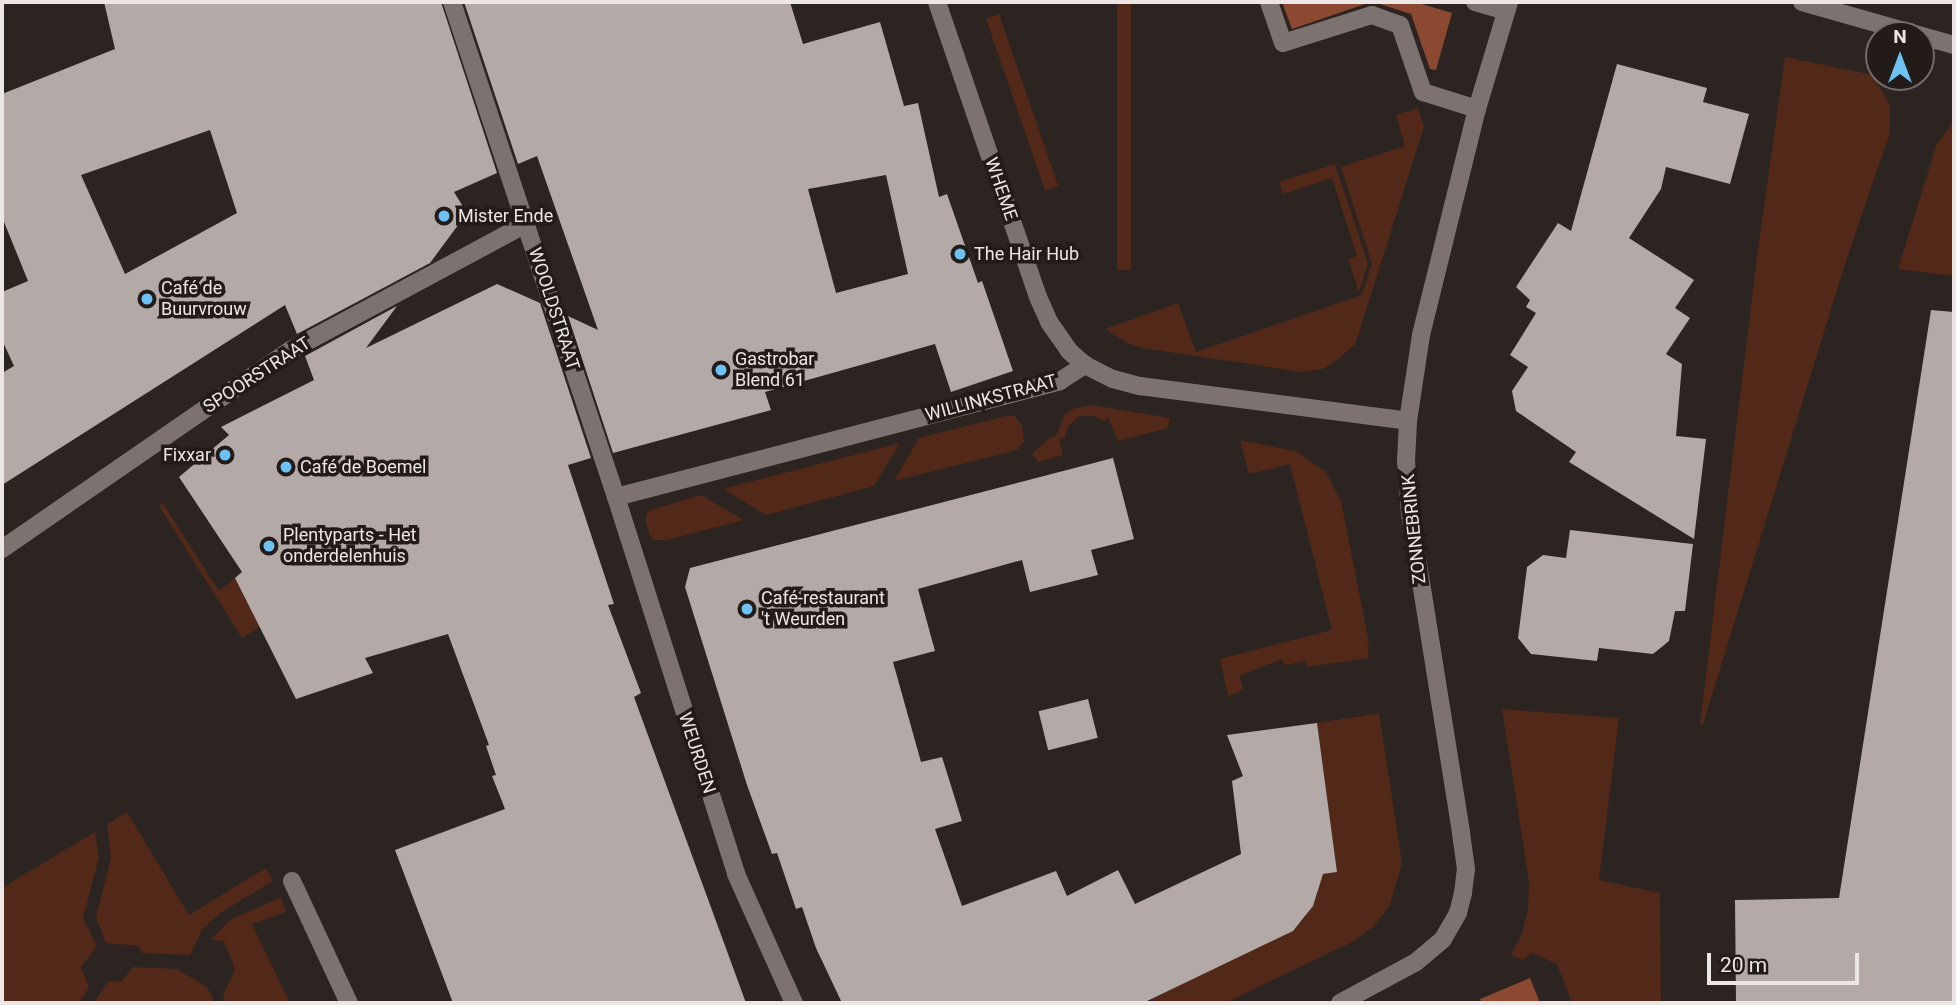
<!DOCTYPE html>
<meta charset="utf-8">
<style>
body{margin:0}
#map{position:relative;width:1956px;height:1005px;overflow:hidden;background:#2b2421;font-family:Roboto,sans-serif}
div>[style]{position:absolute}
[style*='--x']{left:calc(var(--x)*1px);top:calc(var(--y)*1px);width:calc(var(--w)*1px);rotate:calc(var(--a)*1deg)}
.green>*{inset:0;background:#522819;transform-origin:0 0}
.water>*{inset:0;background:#8c4931}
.building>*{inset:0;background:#b3a9a6;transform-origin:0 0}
.minor>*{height:18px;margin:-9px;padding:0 9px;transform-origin:9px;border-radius:9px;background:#7c7370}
.dots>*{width:19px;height:19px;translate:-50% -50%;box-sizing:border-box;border:4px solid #221b18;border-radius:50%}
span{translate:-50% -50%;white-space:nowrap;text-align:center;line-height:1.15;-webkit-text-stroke:7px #221b18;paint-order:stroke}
.street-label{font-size:18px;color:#ece7e5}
.poi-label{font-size:18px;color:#ece7e5}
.left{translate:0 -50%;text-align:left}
.right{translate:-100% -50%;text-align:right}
.frame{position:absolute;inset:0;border:4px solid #ece7e5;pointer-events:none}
.north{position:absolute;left:1865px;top:21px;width:70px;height:70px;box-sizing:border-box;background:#221b18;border:2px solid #736d6a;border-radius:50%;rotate:0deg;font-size:19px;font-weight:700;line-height:28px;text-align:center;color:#ece7e5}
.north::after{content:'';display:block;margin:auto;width:24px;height:32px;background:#6ec2f3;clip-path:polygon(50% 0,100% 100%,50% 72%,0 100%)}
.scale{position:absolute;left:1707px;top:953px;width:152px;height:32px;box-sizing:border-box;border:4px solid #ece7e5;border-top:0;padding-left:9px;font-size:21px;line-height:24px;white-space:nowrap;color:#ece7e5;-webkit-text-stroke:5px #221b18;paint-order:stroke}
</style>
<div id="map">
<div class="green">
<div style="left:1117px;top:2px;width:14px;height:268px"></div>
<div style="left:999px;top:14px;width:182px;height:14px;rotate:71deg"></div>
<div style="clip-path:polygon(1785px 57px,1873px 75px,1890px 106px,1890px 133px,1846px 261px,1703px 724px,1700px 724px,1758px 249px)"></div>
<div style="clip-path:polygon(1418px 108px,1424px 127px,1355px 345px,1334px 362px,1323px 369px,1301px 372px,1142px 348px,1129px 344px,1105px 329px,1178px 303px,1196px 352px,1362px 295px,1372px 264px,1341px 167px,1405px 146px,1396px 115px)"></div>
<div style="clip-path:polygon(1954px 120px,1954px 276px,1898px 269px,1936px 146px)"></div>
<div style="clip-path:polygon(1335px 164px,1368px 263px,1359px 292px,1348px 259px,1357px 256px,1332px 178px,1283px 194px,1279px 182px)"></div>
<div style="clip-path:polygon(1092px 405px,1170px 418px,1168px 428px,1118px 441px,1108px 418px,1104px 421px,1094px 416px,1080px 416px,1068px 426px,1065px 438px,1059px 439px,1063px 455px,1038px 462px,1032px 454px,1051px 437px,1056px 436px,1065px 414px,1072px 409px)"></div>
<div style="clip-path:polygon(1007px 416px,1014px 416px,1022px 425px,1024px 441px,1017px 450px,894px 481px,919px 438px)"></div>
<div style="clip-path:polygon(1240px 440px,1295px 451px,1326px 472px,1341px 501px,1369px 643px,1367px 644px,1369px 658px,1307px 667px,1305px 661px,1284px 665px,1282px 659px,1239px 676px,1244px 690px,1228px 696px,1220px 659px,1332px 630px,1290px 464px,1249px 474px)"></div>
<div style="clip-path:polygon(900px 443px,874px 486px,766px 515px,723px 489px)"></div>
<div style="clip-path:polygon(701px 495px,744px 520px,666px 540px,652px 540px,645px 521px,648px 511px)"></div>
<div style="clip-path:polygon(162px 502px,219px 591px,235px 578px,260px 627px,242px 638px,159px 506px)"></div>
<div style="clip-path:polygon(1502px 709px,1619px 718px,1599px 880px,1660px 893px,1661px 1003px,1572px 1003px,1557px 964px,1531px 953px,1523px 960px,1511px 955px,1521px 936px,1528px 909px,1529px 881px)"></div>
<div style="clip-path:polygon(1379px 713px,1402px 863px,1390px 905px,1374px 926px,1354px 941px,1225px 1003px,1154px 1003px,1152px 999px,1295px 928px,1304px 919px,1317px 895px,1318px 875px,1337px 872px,1317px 723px)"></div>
<div style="clip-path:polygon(127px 812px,189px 915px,266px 868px,273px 881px,220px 913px,202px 930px,190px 955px,142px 953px,139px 946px,106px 943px,96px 917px,111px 858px,107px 824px)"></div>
<div style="clip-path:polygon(95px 832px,99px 857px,83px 918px,97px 946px,81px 967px,89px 987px,79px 1003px,2px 1003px,2px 888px)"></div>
<div style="clip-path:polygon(281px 897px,286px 912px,252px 924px,290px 1003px,226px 1003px,223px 996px,235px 969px,224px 941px,211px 940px,230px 920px)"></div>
<div style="clip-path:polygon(133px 967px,177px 969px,207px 987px,215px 1003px,94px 1003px,108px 981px,121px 982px)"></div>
</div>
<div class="water">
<div style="clip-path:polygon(1282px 2px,1371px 2px,1292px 29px)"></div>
<div style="clip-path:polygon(1374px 2px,1415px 2px,1452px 13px,1436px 70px,1430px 69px,1411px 14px)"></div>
<div style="clip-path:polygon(1530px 978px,1540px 1003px,1482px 1003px,1480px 999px)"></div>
</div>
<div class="building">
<div style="clip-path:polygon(evenodd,104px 2px,441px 2px,497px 173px,454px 192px,467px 213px,430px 263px,297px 334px,285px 305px,2px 485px,2px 373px,14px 366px,2px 340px,2px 292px,28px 281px,2px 217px,2px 94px,115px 49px,104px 2px,210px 130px,237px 213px,125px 274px,81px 175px,210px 130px)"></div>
<div style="clip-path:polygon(evenodd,464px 2px,790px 2px,803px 44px,880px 22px,904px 106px,918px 103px,939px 197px,947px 194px,978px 283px,982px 281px,1013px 371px,951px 392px,935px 344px,765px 392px,771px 410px,613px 453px,568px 316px,598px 330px,537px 156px,518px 164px,464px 2px,886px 175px,908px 274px,836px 293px,808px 189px,886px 175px)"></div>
<div style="clip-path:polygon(1617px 64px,1707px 88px,1703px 102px,1749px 114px,1730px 184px,1666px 167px,1661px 189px,1629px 238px,1694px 280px,1675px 308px,1690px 318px,1666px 354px,1682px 364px,1676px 436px,1706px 439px,1694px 539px,1569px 462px,1576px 452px,1516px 411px,1512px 391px,1528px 367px,1510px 355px,1536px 313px,1526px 307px,1530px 300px,1516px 287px,1558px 223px,1571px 231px)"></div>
<div style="clip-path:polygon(497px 284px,540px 303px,591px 458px,568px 465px,614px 604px,608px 605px,641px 693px,634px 697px,746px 1003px,453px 1003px,395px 850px,505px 809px,492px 776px,496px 775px,486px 746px,489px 745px,448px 634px,365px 658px,373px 673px,296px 699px,235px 578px,242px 572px,179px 477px,229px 435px,221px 427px,314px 380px,305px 356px,397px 306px,366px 348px)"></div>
<div style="clip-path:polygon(1931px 310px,1954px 312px,1954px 1003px,1736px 1003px,1735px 900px,1839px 898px)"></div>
<div style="clip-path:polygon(1113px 458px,1134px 539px,1091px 550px,1098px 575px,1030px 592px,1022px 560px,918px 589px,935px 651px,893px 662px,921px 762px,942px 757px,962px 821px,935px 829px,962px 906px,1056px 871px,1067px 896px,1118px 870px,1135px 904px,1241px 854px,1232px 781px,1243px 776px,1227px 735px,1317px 723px,1337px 872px,1323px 874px,1313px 906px,1293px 931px,1143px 1003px,842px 1003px,816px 948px,802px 907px,796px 909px,777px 853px,772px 854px,747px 785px,685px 587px,690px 568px)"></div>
<div style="clip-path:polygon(1570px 530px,1693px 544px,1685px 611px,1675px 611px,1669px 641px,1653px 654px,1599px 648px,1597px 661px,1531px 654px,1518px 638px,1527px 567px,1543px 555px,1566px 558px)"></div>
<div style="left:1088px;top:699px;width:40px;height:51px;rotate:76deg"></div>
</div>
<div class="minor">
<div style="--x:452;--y:2;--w:521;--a:71.67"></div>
<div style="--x:616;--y:497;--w:396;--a:72.3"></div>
<div style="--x:736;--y:874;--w:141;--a:65.8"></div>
<div style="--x:937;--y:2;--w:312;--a:71.1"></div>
<div style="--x:1038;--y:297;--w:27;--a:66"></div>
<div style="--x:1049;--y:322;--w:35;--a:55"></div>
<div style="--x:1069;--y:351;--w:21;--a:41"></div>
<div style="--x:1085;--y:365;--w:31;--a:27"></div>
<div style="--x:1113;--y:379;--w:28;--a:15"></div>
<div style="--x:1140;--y:386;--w:270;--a:7.4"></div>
<div style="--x:1269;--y:2;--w:43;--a:71.1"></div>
<div style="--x:1283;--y:43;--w:93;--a:-17.5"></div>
<div style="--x:1372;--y:15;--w:30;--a:20"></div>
<div style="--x:1400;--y:25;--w:71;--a:71.1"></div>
<div style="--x:1423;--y:92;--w:57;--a:17.5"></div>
<div style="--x:1475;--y:2;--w:32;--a:16"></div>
<div style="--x:1802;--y:2;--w:158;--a:15.8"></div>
<div style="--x:616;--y:497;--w:459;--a:-14.6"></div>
<div style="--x:1060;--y:381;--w:30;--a:-33"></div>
<div style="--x:2;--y:549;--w:351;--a:-34.6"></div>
<div style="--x:291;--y:350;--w:267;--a:-28.2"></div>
<div style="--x:292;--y:881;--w:135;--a:65"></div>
<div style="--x:1340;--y:1003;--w:86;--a:-28.3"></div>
<div style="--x:1416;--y:962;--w:35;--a:-40"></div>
<div style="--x:1443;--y:939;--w:30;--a:-60"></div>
<div style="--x:1458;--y:913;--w:21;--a:-76"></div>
<div style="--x:1463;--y:893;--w:24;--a:-83"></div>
<div style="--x:1466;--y:869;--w:37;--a:-98"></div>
<div style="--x:1461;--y:832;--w:322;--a:-99.1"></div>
<div style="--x:1410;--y:514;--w:53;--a:-94.3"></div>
<div style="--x:1406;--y:461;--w:40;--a:-87.1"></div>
<div style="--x:1408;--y:421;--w:87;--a:-81.4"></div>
<div style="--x:1421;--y:335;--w:233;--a:-76.1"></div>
<div style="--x:1477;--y:109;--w:112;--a:-73.3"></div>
</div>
<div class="dots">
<div style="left:444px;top:216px;background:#6ec2f3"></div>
<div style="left:960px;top:254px;background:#6ec2f3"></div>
<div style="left:147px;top:299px;background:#6ec2f3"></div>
<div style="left:721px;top:370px;background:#6ec2f3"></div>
<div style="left:225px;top:455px;background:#6ec2f3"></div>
<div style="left:286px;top:467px;background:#6ec2f3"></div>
<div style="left:269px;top:546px;background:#6ec2f3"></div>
<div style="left:747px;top:609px;background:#6ec2f3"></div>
</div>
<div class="street-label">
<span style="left:1001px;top:189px;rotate:71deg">WHEME</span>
<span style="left:554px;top:309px;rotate:72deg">WOOLDSTRAAT</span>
<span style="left:257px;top:375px;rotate:-33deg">SPOORSTRAAT</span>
<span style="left:991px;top:398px;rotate:-15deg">WILLINKSTRAAT</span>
<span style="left:1414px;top:529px;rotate:-96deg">ZONNEBRINK</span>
<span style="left:697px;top:753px;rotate:72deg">WEURDEN</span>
</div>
<div class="poi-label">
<span class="left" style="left:458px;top:216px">Mister Ende</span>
<span class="left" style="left:974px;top:254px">The Hair Hub</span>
<span class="left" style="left:161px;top:299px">Café de<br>Buurvrouw</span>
<span class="left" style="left:735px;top:370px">Gastrobar<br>Blend 61</span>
<span class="right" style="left:211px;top:455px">Fixxar</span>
<span class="left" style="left:300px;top:467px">Café de Boemel</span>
<span class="left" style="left:283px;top:546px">Plentyparts - Het<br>onderdelenhuis</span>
<span class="left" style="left:761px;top:609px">Café-restaurant<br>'t Weurden</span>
</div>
<div class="frame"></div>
<div class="north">N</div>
<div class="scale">20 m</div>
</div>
